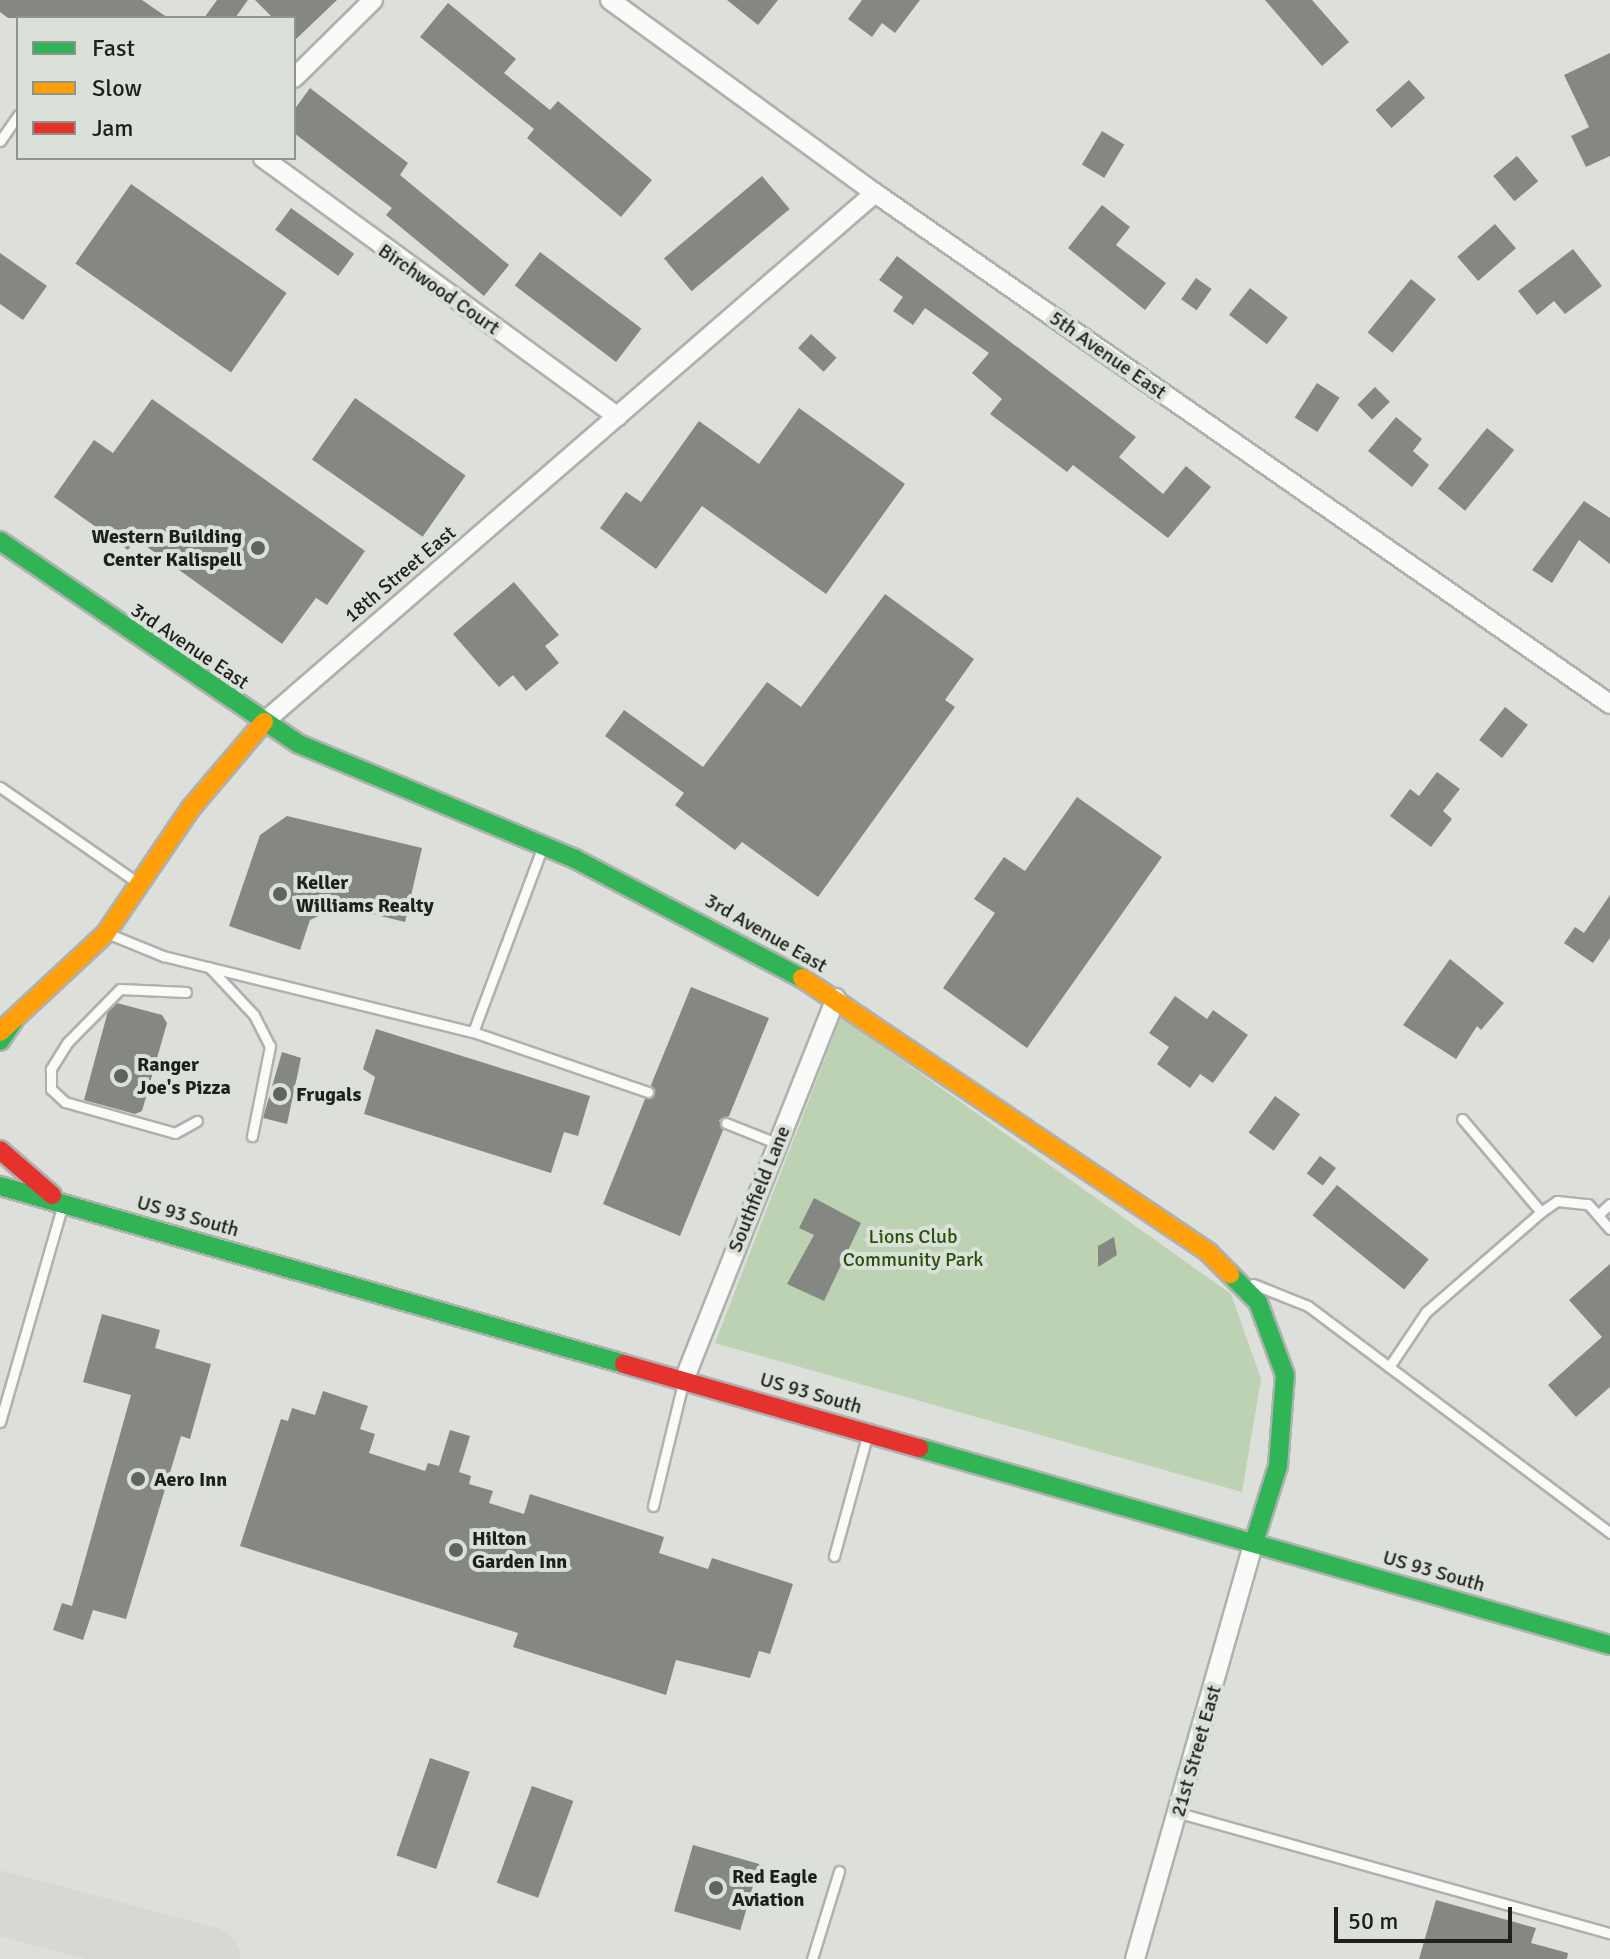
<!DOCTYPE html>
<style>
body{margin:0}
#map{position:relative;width:1610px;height:1959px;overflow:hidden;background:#dcdfda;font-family:Signika,sans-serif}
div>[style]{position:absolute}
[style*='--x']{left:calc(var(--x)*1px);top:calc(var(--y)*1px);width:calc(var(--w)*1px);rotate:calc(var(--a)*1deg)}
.green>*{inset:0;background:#bdd2b2}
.taxiway>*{height:64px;margin:-32px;padding:0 32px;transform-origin:32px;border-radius:32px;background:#d6d8d4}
.building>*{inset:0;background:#858783;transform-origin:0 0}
.roads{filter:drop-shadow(2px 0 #afb1ae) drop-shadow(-2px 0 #afb1ae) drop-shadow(0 2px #afb1ae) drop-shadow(0 -2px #afb1ae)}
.lane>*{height:9px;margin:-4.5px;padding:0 4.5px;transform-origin:4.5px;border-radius:4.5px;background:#fafaf9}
.street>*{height:18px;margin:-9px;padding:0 9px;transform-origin:9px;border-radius:9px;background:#fafaf9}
.fast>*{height:18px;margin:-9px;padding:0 9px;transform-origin:9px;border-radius:9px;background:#30b455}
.slow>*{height:18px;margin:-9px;padding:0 9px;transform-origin:9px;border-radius:9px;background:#ff9f0a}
.jam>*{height:18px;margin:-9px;padding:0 9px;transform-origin:9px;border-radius:9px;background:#e5322d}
.dots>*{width:22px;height:22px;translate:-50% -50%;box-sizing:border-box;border:4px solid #dbe1d8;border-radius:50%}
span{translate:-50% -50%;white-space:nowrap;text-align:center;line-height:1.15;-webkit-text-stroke:8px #dbe1d8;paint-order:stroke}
.street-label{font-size:20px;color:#1e201d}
.poi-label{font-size:20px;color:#1e201d;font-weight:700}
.right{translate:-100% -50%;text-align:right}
.left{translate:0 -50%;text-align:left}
.park-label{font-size:20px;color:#29510d}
.legend{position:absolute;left:16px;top:16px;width:280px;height:144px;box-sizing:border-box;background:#dbe1d8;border:2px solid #8f948d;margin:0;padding:10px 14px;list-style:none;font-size:24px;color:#1e201d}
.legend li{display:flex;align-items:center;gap:16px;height:40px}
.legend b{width:40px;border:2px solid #8f948d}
.scale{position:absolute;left:1334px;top:1907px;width:178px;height:36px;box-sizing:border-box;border:4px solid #1e201d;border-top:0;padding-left:10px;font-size:24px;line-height:28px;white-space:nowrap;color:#1e201d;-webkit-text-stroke:6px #dbe1d8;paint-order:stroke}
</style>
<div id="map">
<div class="green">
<div style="clip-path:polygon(841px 1017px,1231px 1294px,1261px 1379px,1242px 1492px,715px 1343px)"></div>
</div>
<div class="taxiway">
<div style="--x:0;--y:1903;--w:216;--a:15"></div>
</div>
<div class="building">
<div style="clip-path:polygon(0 0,142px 0,168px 18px,8px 18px,0 12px)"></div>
<div style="clip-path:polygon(217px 0,248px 0,235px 18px,204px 18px)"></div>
<div style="clip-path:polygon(255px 0,337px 0,294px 41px,294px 18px,273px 18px)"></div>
<div style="clip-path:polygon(727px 0,778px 0,758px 25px)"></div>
<div style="clip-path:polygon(862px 0,920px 0,895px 33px,882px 23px,872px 37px,848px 19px)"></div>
<div style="clip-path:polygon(1265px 0,1312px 0,1349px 42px,1322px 66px)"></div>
<div style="clip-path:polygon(448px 3px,516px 59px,504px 73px,550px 110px,558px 101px,652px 180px,621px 217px,527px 138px,534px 129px,420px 37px)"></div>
<div style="clip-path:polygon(1610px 53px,1610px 156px,1586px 167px,1571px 136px,1589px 127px,1564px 75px)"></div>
<div style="left:1409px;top:80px;width:24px;height:45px;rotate:48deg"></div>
<div style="clip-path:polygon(310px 88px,408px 163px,400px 175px,509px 265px,484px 296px,386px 215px,392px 208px,294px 133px,294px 110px)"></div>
<div style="left:1102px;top:131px;width:26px;height:39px;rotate:31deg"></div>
<div style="left:1517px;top:156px;width:33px;height:31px;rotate:50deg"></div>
<div style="left:762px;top:176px;width:43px;height:128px;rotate:50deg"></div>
<div style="left:131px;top:184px;width:190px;height:97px;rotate:35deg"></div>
<div style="clip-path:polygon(1102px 205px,1130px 227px,1116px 245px,1166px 283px,1145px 310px,1068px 248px)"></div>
<div style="left:291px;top:208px;width:78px;height:27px;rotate:36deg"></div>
<div style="left:1495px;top:224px;width:32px;height:50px;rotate:49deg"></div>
<div style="clip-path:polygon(1573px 249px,1602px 286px,1565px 314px,1554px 301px,1537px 315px,1518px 291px)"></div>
<div style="left:540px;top:252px;width:127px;height:42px;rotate:37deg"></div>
<div style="clip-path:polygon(0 253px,47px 286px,23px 320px,0 304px)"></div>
<div style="clip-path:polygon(897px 256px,1136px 437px,1119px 457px,1163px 494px,1186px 466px,1211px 487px,1168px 538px,1073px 465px,1067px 472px,990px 414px,1002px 399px,972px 373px,989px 353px,925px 308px,913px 325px,893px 311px,903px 297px,879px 280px)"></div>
<div style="left:1196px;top:278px;width:19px;height:26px;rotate:35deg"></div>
<div style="left:1411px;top:279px;width:32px;height:69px;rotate:39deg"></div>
<div style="left:1250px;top:288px;width:48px;height:34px;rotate:38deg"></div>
<div style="left:811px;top:334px;width:35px;height:19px;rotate:43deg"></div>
<div style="left:1317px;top:383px;width:27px;height:41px;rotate:33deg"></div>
<div style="left:1375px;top:387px;width:21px;height:25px;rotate:45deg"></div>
<div style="left:355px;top:398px;width:135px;height:75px;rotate:35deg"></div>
<div style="clip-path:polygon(152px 399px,365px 551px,327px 605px,316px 598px,282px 644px,136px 539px,128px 550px,54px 497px,94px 440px,113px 453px)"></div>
<div style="clip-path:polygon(799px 408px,905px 484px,826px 594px,702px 506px,656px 569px,600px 528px,626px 492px,641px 502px,699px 421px,759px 464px)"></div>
<div style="clip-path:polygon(1396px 417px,1422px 439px,1413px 451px,1429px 465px,1412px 487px,1368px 451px)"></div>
<div style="left:1487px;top:428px;width:35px;height:78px;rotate:39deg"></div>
<div style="clip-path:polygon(1584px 501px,1610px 518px,1610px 564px,1579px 540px,1552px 583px,1532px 570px)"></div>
<div style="clip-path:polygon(514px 582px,559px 635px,545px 646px,559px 663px,526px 691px,513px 675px,499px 687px,453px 634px)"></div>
<div style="clip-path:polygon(885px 594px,974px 659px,945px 700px,955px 707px,818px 897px,742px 842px,735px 850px,675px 805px,684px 793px,605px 736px,624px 710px,703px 767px,767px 682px,801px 707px)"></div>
<div style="left:1505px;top:707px;width:29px;height:42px;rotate:38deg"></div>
<div style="clip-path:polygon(1437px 772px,1460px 789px,1443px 811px,1452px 819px,1431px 847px,1390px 816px,1410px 789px,1419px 796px)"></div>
<div style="clip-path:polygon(1077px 797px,1162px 857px,1027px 1048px,943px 988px,995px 913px,974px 899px,1004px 857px,1025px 871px)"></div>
<div style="clip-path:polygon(287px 816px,422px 848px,405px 922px,340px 906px,310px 920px,300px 950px,229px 926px,260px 835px)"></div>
<div style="clip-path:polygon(1610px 895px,1610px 938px,1593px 963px,1564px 943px,1575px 927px,1584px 933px)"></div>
<div style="clip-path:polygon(1450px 959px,1504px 1003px,1481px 1030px,1477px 1026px,1456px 1059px,1403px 1025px)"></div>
<div style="clip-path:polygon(691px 987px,769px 1018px,729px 1116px,719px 1120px,723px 1130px,680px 1236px,603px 1204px,645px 1099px,655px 1095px,651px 1085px)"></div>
<div style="clip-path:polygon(1175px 996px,1207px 1019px,1213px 1010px,1248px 1035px,1213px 1083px,1200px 1074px,1190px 1088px,1157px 1064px,1169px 1047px,1149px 1033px)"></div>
<div style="clip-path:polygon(117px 1003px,162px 1015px,167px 1023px,142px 1111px,135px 1114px,84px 1100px,108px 1011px)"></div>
<div style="clip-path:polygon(376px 1029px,590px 1096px,578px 1136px,564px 1132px,551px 1173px,364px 1114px,375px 1077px,363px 1069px)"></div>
<div style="clip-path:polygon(282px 1052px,301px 1058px,287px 1124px,263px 1118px)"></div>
<div style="left:1275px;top:1096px;width:31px;height:45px;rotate:36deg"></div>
<div style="left:1320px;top:1156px;width:20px;height:22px;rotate:37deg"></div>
<div style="left:1337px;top:1185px;width:118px;height:39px;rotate:39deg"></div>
<div style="clip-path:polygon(814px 1198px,861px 1223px,824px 1301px,787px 1284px,814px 1235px,799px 1228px)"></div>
<div style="clip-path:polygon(1114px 1237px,1117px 1255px,1098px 1267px,1098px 1246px)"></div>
<div style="clip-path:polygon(1610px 1264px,1610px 1387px,1576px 1417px,1548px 1385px,1602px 1337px,1569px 1300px)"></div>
<div style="clip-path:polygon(102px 1314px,160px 1330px,155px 1348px,211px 1364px,190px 1439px,181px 1436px,126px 1619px,93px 1610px,83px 1640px,53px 1630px,62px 1603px,72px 1606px,131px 1395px,83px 1382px)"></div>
<div style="clip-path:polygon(323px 1391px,368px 1406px,360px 1429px,375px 1434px,369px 1453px,425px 1471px,428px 1463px,439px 1466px,450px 1430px,470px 1436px,459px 1472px,471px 1476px,469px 1484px,493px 1491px,489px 1503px,524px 1514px,530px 1494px,664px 1537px,659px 1553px,708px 1569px,712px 1558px,793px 1584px,770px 1654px,759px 1651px,750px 1678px,676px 1660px,666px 1695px,513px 1647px,518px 1633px,240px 1546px,281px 1419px,288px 1421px,292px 1408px,315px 1415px)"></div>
<div style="left:430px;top:1758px;width:42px;height:103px;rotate:19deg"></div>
<div style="left:532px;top:1786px;width:44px;height:103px;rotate:20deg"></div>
<div style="left:693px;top:1845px;width:69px;height:69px;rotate:16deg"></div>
<div style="clip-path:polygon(1436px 1900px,1536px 1928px,1531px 1943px,1568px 1953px,1567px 1959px,1419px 1959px)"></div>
</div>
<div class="roads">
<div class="lane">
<div style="--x:0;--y:141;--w:32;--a:-55"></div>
<div style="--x:0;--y:787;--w:168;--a:34.8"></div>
<div style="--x:107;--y:933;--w:61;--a:22.3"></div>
<div style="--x:163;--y:956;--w:319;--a:13.8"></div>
<div style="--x:473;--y:1032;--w:185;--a:18.9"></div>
<div style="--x:209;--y:967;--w:66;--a:46.8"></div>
<div style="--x:254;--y:1015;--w:35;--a:63"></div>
<div style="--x:270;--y:1046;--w:92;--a:101.3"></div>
<div style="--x:186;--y:992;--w:66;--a:-177.4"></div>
<div style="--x:120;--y:989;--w:76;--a:134.5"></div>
<div style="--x:67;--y:1043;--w:31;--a:122"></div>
<div style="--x:51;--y:1069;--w:20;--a:90"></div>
<div style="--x:51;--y:1089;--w:19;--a:43"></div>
<div style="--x:65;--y:1102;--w:114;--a:15.7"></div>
<div style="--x:175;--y:1133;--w:25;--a:-29"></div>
<div style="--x:473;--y:1032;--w:197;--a:-69.4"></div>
<div style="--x:726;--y:1123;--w:54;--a:21.8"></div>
<div style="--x:1541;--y:1212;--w:19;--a:-35"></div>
<div style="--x:1557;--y:1201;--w:31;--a:6"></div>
<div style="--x:1588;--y:1204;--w:33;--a:49"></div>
<div style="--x:1598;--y:1215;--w:16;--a:-43"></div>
<div style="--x:1253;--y:1284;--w:59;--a:21.8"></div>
<div style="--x:1308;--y:1306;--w:378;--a:36.9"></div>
<div style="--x:1389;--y:1367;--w:66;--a:-56.1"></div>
<div style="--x:1426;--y:1312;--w:152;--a:-41"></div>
<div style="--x:1541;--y:1212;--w:122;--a:-130.3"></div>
<div style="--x:0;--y:1422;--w:221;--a:-73.9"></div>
<div style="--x:653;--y:1506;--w:122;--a:-76.3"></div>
<div style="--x:834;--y:1556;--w:124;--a:-74.6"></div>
<div style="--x:1179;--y:1813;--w:447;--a:15.6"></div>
<div style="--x:812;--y:1959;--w:92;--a:-72.9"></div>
</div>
<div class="street">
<div style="--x:610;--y:0;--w:328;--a:36.1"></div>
<div style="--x:875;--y:193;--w:895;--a:34.81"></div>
<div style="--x:294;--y:78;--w:111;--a:-44.6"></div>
<div style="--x:263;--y:158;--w:439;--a:36.1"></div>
<div style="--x:264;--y:722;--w:808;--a:-40.89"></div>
<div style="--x:684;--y:1380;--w:411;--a:-68.3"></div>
<div style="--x:1135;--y:1959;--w:434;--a:-74.1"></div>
</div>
<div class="fast">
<div style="--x:0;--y:541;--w:361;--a:34.2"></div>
<div style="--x:299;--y:744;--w:299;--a:22.6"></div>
<div style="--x:575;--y:859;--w:256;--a:27.7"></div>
<div style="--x:0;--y:1041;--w:25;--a:-56"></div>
<div style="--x:0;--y:1186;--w:649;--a:15.92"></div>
<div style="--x:1230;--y:1274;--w:40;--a:45"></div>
<div style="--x:1258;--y:1302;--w:78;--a:69.7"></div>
<div style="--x:1285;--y:1375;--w:91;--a:94.4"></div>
<div style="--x:1278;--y:1466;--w:80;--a:107.5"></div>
<div style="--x:919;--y:1448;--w:719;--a:15.91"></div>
</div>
<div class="slow">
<div style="--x:802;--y:978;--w:491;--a:34"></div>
<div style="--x:1209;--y:1253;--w:30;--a:45"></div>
<div style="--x:0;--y:1032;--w:145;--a:-43"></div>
<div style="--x:106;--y:933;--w:151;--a:-55.8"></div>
<div style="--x:191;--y:808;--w:113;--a:-49.7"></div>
</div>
<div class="jam">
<div style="--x:0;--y:1150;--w:69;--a:40.9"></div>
<div style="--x:624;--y:1364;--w:307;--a:15.9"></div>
</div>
</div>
<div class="dots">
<div style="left:258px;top:548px;background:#60635f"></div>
<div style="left:280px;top:894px;background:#60635f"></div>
<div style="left:121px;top:1076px;background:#60635f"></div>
<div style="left:280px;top:1094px;background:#60635f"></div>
<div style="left:138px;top:1479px;background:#60635f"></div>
<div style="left:456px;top:1550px;background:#60635f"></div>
<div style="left:716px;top:1888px;background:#60635f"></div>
</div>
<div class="street-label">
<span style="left:439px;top:289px;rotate:35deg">Birchwood Court</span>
<span style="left:1108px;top:355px;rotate:35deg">5th Avenue East</span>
<span style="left:400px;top:574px;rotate:-40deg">18th Street East</span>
<span style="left:190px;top:646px;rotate:34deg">3rd Avenue East</span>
<span style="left:766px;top:933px;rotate:30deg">3rd Avenue East</span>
<span style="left:759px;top:1189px;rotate:-68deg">Southfield Lane</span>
<span style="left:188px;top:1216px;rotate:16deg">US 93 South</span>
<span style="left:811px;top:1393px;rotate:16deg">US 93 South</span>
<span style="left:1434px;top:1571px;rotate:16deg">US 93 South</span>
<span style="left:1196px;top:1751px;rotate:-74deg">21st Street East</span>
</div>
<div class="poi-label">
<span class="right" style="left:242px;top:548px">Western Building<br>Center Kalispell</span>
<span class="left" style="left:296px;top:894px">Keller<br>Williams Realty</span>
<span class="left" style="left:137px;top:1076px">Ranger<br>Joe's Pizza</span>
<span class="left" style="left:296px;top:1094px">Frugals</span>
<span class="left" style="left:154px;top:1479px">Aero Inn</span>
<span class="left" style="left:472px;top:1550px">Hilton<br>Garden Inn</span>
<span class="left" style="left:732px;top:1888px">Red Eagle<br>Aviation</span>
</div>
<div class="park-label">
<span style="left:913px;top:1248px">Lions Club<br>Community Park</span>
</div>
<ul class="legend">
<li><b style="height:10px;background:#30b455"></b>Fast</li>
<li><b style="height:10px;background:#ff9f0a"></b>Slow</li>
<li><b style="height:10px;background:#e5322d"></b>Jam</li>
</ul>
<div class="scale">50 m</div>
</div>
